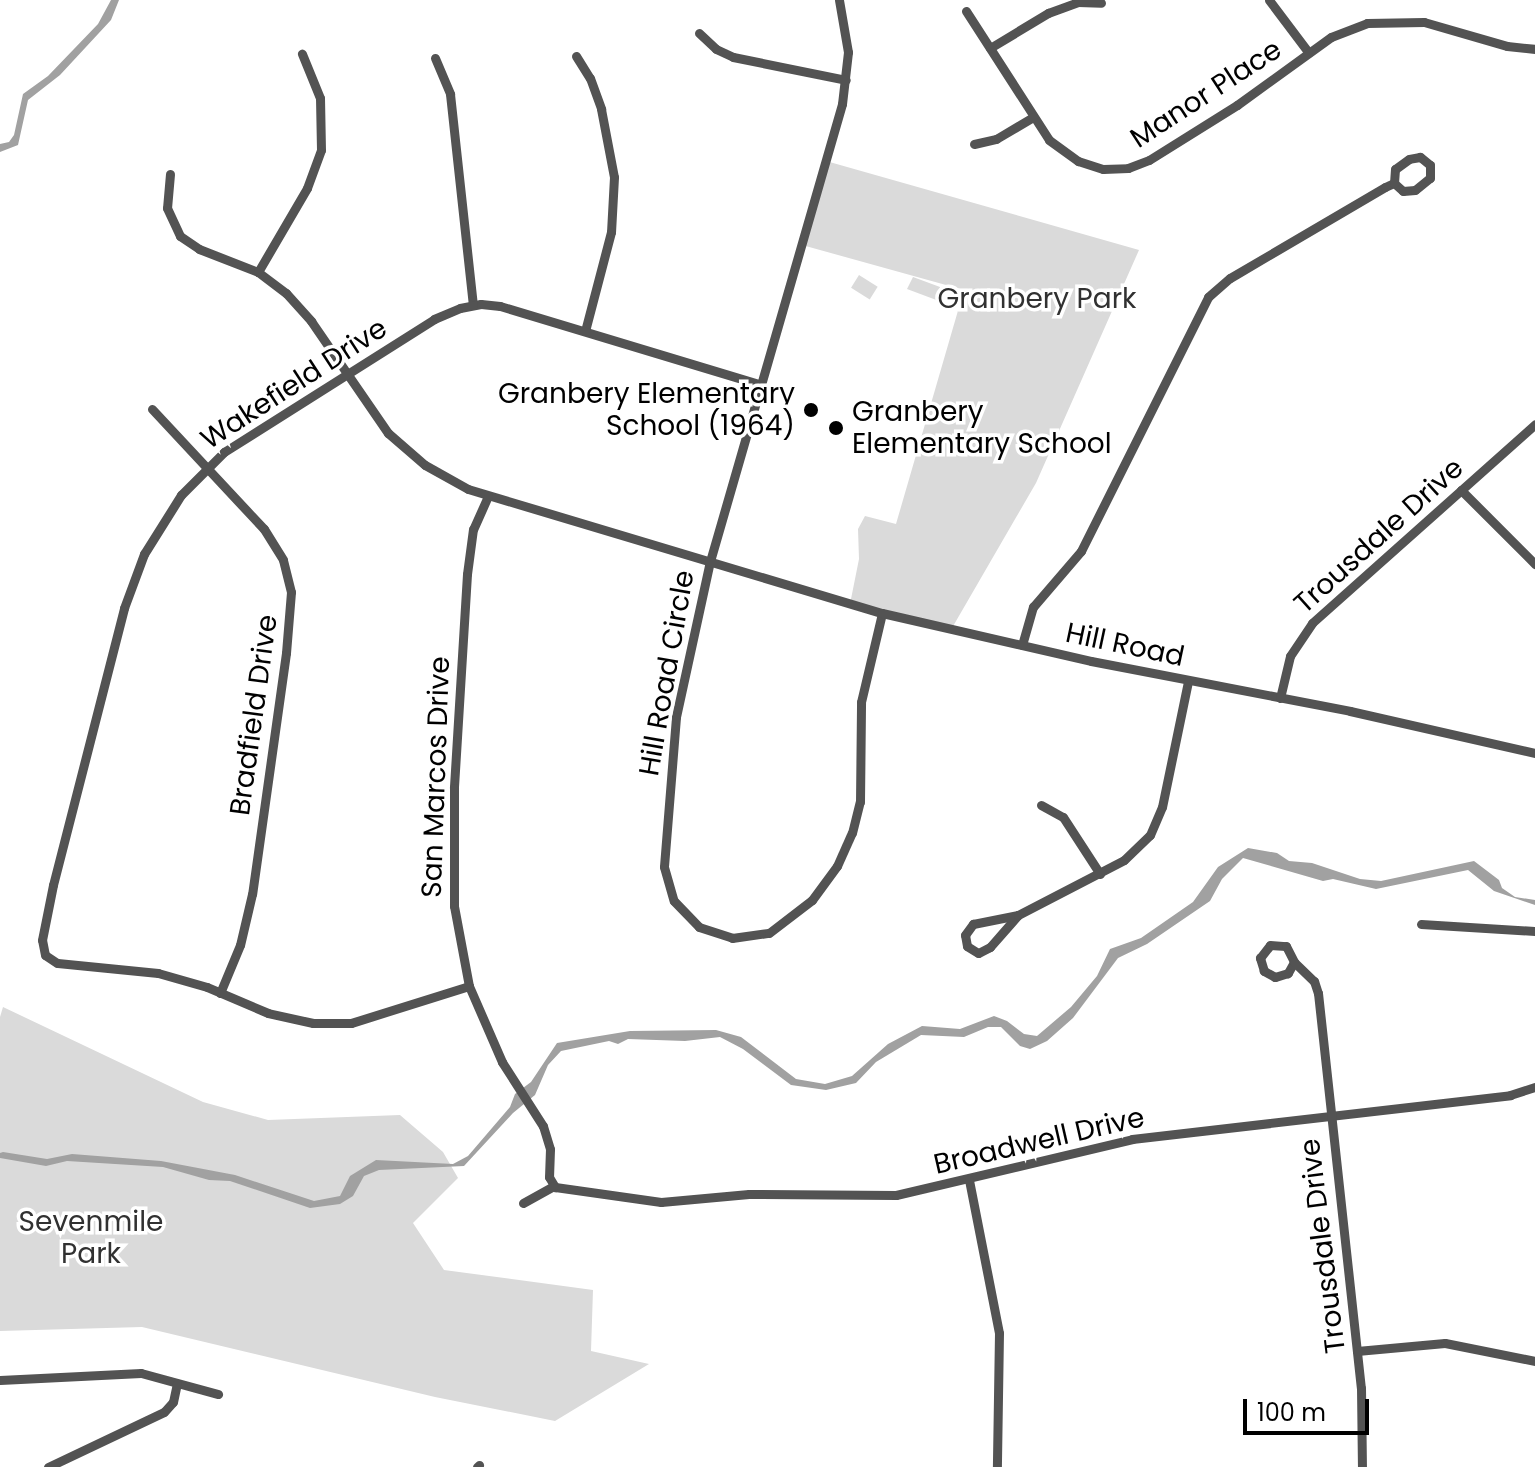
<!DOCTYPE html>
<style>
body{margin:0}
#map{position:relative;width:1535px;height:1467px;overflow:hidden;background:#fff;font-family:Poppins,sans-serif}
div>[style]{position:absolute}
[style*='--x']{left:calc(var(--x)*1px);top:calc(var(--y)*1px);width:calc(var(--w)*1px);rotate:calc(var(--a)*1deg)}
.green>*{inset:0;background:#dadada;transform-origin:0 0}
.water>*{inset:0;background:#a1a1a1}
.minor>*{height:9px;margin:-4.5px;padding:0 4.5px;transform-origin:4.5px;border-radius:4.5px;background:#535353}
.dots>*{width:22px;height:22px;translate:-50% -50%;box-sizing:border-box;border:4px solid #fff;border-radius:50%}
span{translate:-50% -50%;white-space:nowrap;text-align:center;line-height:1.15;-webkit-text-stroke:7px #fff;paint-order:stroke}
.street-label{font-size:28px;color:#000}
.park-label{font-size:28px;color:#313131}
.poi-label{font-size:28px;color:#000}
.right{translate:-100% -50%;text-align:right}
.left{translate:0 -50%;text-align:left}
.scale{position:absolute;left:1243px;top:1399px;width:126px;height:36px;box-sizing:border-box;border:4px solid #000;border-top:0;padding-left:10px;font-size:24px;line-height:28px;white-space:nowrap;color:#000;-webkit-text-stroke:6px #fff;paint-order:stroke}
</style>
<div id="map">
<div class="green">
<div style="clip-path:polygon(826px 161px,1139px 250px,1036px 483px,952px 628px,850px 604px,859px 559px,858px 529px,865px 516px,896px 524px,964px 290px,802px 245px)"></div>
<div style="left:859px;top:275px;width:22px;height:15px;rotate:32deg"></div>
<div style="clip-path:polygon(913px 277px,940px 287px,939px 301px,907px 289px)"></div>
<div style="clip-path:polygon(3px 1007px,203px 1102px,268px 1120px,400px 1115px,443px 1152px,458px 1178px,413px 1223px,444px 1270px,593px 1290px,591px 1351px,649px 1364px,555px 1421px,435px 1397px,142px 1327px,0 1331px,0 1017px)"></div>
</div>
<div class="water">
<div style="clip-path:polygon(111px 0,119px 0,111px 20px,60px 75px,28px 100px,18px 145px,0 152px,0 144px,9px 142px,14px 135px,23px 94px,48px 76px,98px 24px)"></div>
<div style="clip-path:polygon(1248px 848px,1277px 853px,1289px 861px,1312px 863px,1360px 879px,1381px 881px,1474px 861px,1499px 880px,1502px 888px,1515px 897px,1535px 900px,1535px 905px,1494px 891px,1468px 870px,1376px 889px,1333px 879px,1323px 881px,1243px 858px,1222px 879px,1210px 901px,1147px 944px,1118px 958px,1073px 1018px,1047px 1041px,1030px 1049px,1020px 1046px,1001px 1027px,988px 1027px,964px 1037px,921px 1035px,876px 1062px,856px 1083px,826px 1090px,791px 1085px,743px 1049px,720px 1037px,685px 1041px,628px 1039px,618px 1044px,609px 1041px,561px 1051px,548px 1065px,535px 1095px,513px 1113px,464px 1166px,379px 1170px,364px 1176px,353px 1196px,340px 1204px,310px 1208px,230px 1181px,209px 1180px,163px 1167px,67px 1161px,46px 1166px,0 1158px,0 1153px,3px 1152px,47px 1159px,72px 1154px,161px 1161px,235px 1175px,314px 1201px,340px 1196px,350px 1176px,376px 1160px,453px 1164px,468px 1156px,510px 1107px,515px 1094px,531px 1082px,557px 1043px,630px 1031px,716px 1030px,741px 1037px,796px 1079px,825px 1084px,852px 1076px,888px 1044px,922px 1026px,960px 1029px,994px 1016px,1007px 1021px,1024px 1034px,1037px 1036px,1071px 1007px,1097px 976px,1110px 949px,1141px 938px,1193px 902px,1218px 867px)"></div>
</div>
<div class="minor">
<div style="--x:839;--y:0;--w:53;--a:80.2"></div>
<div style="--x:848;--y:52;--w:52;--a:96.6"></div>
<div style="--x:842;--y:104;--w:476;--a:106.1"></div>
<div style="--x:710;--y:561;--w:160;--a:102.3"></div>
<div style="--x:676;--y:717;--w:150;--a:94.6"></div>
<div style="--x:664;--y:867;--w:35;--a:74"></div>
<div style="--x:674;--y:901;--w:36;--a:46"></div>
<div style="--x:699;--y:927;--w:35;--a:18"></div>
<div style="--x:732;--y:938;--w:37;--a:-8"></div>
<div style="--x:769;--y:933;--w:54;--a:-37.5"></div>
<div style="--x:812;--y:900;--w:42;--a:-53.7"></div>
<div style="--x:837;--y:866;--w:36;--a:-66"></div>
<div style="--x:852;--y:833;--w:32;--a:-76"></div>
<div style="--x:860;--y:802;--w:100;--a:-89.4"></div>
<div style="--x:861;--y:702;--w:91;--a:-76.7"></div>
<div style="--x:1269;--y:0;--w:66;--a:53"></div>
<div style="--x:966;--y:11;--w:153;--a:57.2"></div>
<div style="--x:1049;--y:140;--w:36;--a:36"></div>
<div style="--x:1078;--y:161;--w:26;--a:18"></div>
<div style="--x:1103;--y:169;--w:25;--a:-2"></div>
<div style="--x:1128;--y:168;--w:22;--a:-21"></div>
<div style="--x:1149;--y:160;--w:104;--a:-32"></div>
<div style="--x:1237;--y:105;--w:116;--a:-35.9"></div>
<div style="--x:1331;--y:37;--w:39;--a:-21"></div>
<div style="--x:1367;--y:23;--w:57;--a:-1"></div>
<div style="--x:1424;--y:22;--w:86;--a:16.1"></div>
<div style="--x:1507;--y:46;--w:28;--a:6"></div>
<div style="--x:699;--y:33;--w:23;--a:43"></div>
<div style="--x:716;--y:49;--w:19;--a:25"></div>
<div style="--x:733;--y:57;--w:115;--a:11.5"></div>
<div style="--x:990;--y:48;--w:68;--a:-31.1"></div>
<div style="--x:1048;--y:13;--w:32;--a:-20"></div>
<div style="--x:1078;--y:2;--w:23;--a:2"></div>
<div style="--x:576;--y:56;--w:26;--a:58"></div>
<div style="--x:590;--y:78;--w:33;--a:70"></div>
<div style="--x:601;--y:109;--w:69;--a:79.2"></div>
<div style="--x:614;--y:177;--w:55;--a:93.1"></div>
<div style="--x:611;--y:232;--w:102;--a:104.7"></div>
<div style="--x:435;--y:58;--w:39;--a:67"></div>
<div style="--x:450;--y:94;--w:212;--a:83.8"></div>
<div style="--x:974;--y:144;--w:23;--a:-13"></div>
<div style="--x:996;--y:139;--w:43;--a:-30.7"></div>
<div style="--x:170;--y:174;--w:34;--a:95"></div>
<div style="--x:167;--y:208;--w:31;--a:65"></div>
<div style="--x:180;--y:236;--w:23;--a:34"></div>
<div style="--x:199;--y:249;--w:63;--a:21.3"></div>
<div style="--x:258;--y:272;--w:35;--a:37"></div>
<div style="--x:286;--y:293;--w:38;--a:48"></div>
<div style="--x:311;--y:321;--w:136;--a:55.5"></div>
<div style="--x:388;--y:433;--w:49;--a:40.9"></div>
<div style="--x:425;--y:465;--w:49;--a:29.2"></div>
<div style="--x:468;--y:489;--w:432;--a:16.7"></div>
<div style="--x:882;--y:613;--w:214;--a:12.9"></div>
<div style="--x:1091;--y:661;--w:264;--a:10.9"></div>
<div style="--x:1350;--y:711;--w:190;--a:12.8"></div>
<div style="--x:258;--y:272;--w:97;--a:-59.7"></div>
<div style="--x:307;--y:188;--w:40;--a:-69.8"></div>
<div style="--x:321;--y:150;--w:52;--a:-91.1"></div>
<div style="--x:320;--y:98;--w:48;--a:-112.2"></div>
<div style="--x:152;--y:409;--w:164;--a:47"></div>
<div style="--x:264;--y:529;--w:36;--a:58"></div>
<div style="--x:283;--y:560;--w:33;--a:76"></div>
<div style="--x:291;--y:592;--w:61;--a:94.7"></div>
<div style="--x:286;--y:653;--w:243;--a:98"></div>
<div style="--x:252;--y:894;--w:52;--a:103.2"></div>
<div style="--x:240;--y:945;--w:52;--a:112.6"></div>
<div style="--x:1461;--y:490;--w:105;--a:45"></div>
<div style="--x:488;--y:496;--w:36;--a:114"></div>
<div style="--x:473;--y:529;--w:45;--a:97.6"></div>
<div style="--x:467;--y:574;--w:214;--a:93.5"></div>
<div style="--x:454;--y:788;--w:118;--a:90"></div>
<div style="--x:454;--y:906;--w:81;--a:79.4"></div>
<div style="--x:469;--y:986;--w:83;--a:66.5"></div>
<div style="--x:502;--y:1062;--w:76;--a:57.4"></div>
<div style="--x:543;--y:1126;--w:24;--a:73"></div>
<div style="--x:550;--y:1149;--w:28;--a:92"></div>
<div style="--x:549;--y:1177;--w:12;--a:59"></div>
<div style="--x:555;--y:1187;--w:107;--a:8.1"></div>
<div style="--x:661;--y:1202;--w:88;--a:-5.2"></div>
<div style="--x:749;--y:1194;--w:147;--a:0.4"></div>
<div style="--x:896;--y:1195;--w:243;--a:-13.3"></div>
<div style="--x:1132;--y:1139;--w:381;--a:-6.6"></div>
<div style="--x:1510;--y:1095;--w:26;--a:-18"></div>
<div style="--x:1022;--y:645;--w:40;--a:-74"></div>
<div style="--x:1033;--y:607;--w:74;--a:-49.4"></div>
<div style="--x:1081;--y:551;--w:284;--a:-63.4"></div>
<div style="--x:1208;--y:297;--w:29;--a:-41"></div>
<div style="--x:1230;--y:278;--w:180;--a:-30.4"></div>
<div style="--x:1385;--y:187;--w:10;--a:-24"></div>
<div style="--x:1394;--y:183;--w:12;--a:42"></div>
<div style="--x:1403;--y:191;--w:12;--a:-5"></div>
<div style="--x:1415;--y:190;--w:19;--a:-39"></div>
<div style="--x:1430;--y:178;--w:13;--a:-90"></div>
<div style="--x:1430;--y:165;--w:13;--a:-141"></div>
<div style="--x:1420;--y:157;--w:11;--a:170"></div>
<div style="--x:1409;--y:159;--w:17;--a:144"></div>
<div style="--x:1395;--y:169;--w:14;--a:94"></div>
<div style="--x:1280;--y:698;--w:43;--a:-76.6"></div>
<div style="--x:1290;--y:656;--w:40;--a:-56"></div>
<div style="--x:1312;--y:623;--w:299;--a:-41.7"></div>
<div style="--x:1041;--y:805;--w:25;--a:29"></div>
<div style="--x:1063;--y:817;--w:68;--a:57"></div>
<div style="--x:1018;--y:915;--w:43;--a:131.2"></div>
<div style="--x:990;--y:947;--w:13;--a:153"></div>
<div style="--x:978;--y:953;--w:13;--a:-148"></div>
<div style="--x:967;--y:946;--w:11;--a:-100"></div>
<div style="--x:965;--y:935;--w:14;--a:-54"></div>
<div style="--x:973;--y:924;--w:46;--a:-11.3"></div>
<div style="--x:1018;--y:915;--w:119;--a:-27.4"></div>
<div style="--x:1124;--y:860;--w:36;--a:-44"></div>
<div style="--x:1150;--y:835;--w:30;--a:-67"></div>
<div style="--x:1162;--y:807;--w:128;--a:-78.3"></div>
<div style="--x:1421;--y:924;--w:114;--a:3.5"></div>
<div style="--x:1294;--y:962;--w:13;--a:119"></div>
<div style="--x:1288;--y:973;--w:14;--a:163"></div>
<div style="--x:1275;--y:977;--w:13;--a:-151"></div>
<div style="--x:1264;--y:971;--w:14;--a:-107"></div>
<div style="--x:1260;--y:958;--w:16;--a:-52"></div>
<div style="--x:1270;--y:945;--w:16;--a:4"></div>
<div style="--x:1286;--y:946;--w:18;--a:63"></div>
<div style="--x:1294;--y:962;--w:28;--a:44"></div>
<div style="--x:1314;--y:981;--w:13;--a:72"></div>
<div style="--x:1318;--y:993;--w:397;--a:83.8"></div>
<div style="--x:1361;--y:1388;--w:79;--a:89.3"></div>
<div style="--x:469;--y:986;--w:124;--a:162.6"></div>
<div style="--x:351;--y:1023;--w:38;--a:180"></div>
<div style="--x:313;--y:1023;--w:46;--a:-167.5"></div>
<div style="--x:268;--y:1013;--w:66;--a:-156.9"></div>
<div style="--x:207;--y:987;--w:51;--a:-164.1"></div>
<div style="--x:158;--y:973;--w:101;--a:-174.3"></div>
<div style="--x:57;--y:963;--w:14;--a:-146"></div>
<div style="--x:45;--y:955;--w:15;--a:-101"></div>
<div style="--x:42;--y:940;--w:56;--a:-78.7"></div>
<div style="--x:53;--y:885;--w:286;--a:-75.6"></div>
<div style="--x:124;--y:608;--w:58;--a:-69.7"></div>
<div style="--x:144;--y:554;--w:70;--a:-57.9"></div>
<div style="--x:181;--y:495;--w:61;--a:-45"></div>
<div style="--x:224;--y:452;--w:249;--a:-32.3"></div>
<div style="--x:434;--y:319;--w:28;--a:-23"></div>
<div style="--x:460;--y:308;--w:21;--a:-11"></div>
<div style="--x:481;--y:304;--w:19;--a:6"></div>
<div style="--x:500;--y:306;--w:273;--a:16.8"></div>
<div style="--x:969;--y:1180;--w:156;--a:78.9"></div>
<div style="--x:999;--y:1333;--w:134;--a:90.9"></div>
<div style="--x:523;--y:1203;--w:35;--a:-29"></div>
<div style="--x:1357;--y:1351;--w:88;--a:-5.2"></div>
<div style="--x:1445;--y:1343;--w:92;--a:11.3"></div>
<div style="--x:0;--y:1380;--w:141;--a:-2.8"></div>
<div style="--x:141;--y:1373;--w:80;--a:15.3"></div>
<div style="--x:48;--y:1467;--w:128;--a:-25.4"></div>
<div style="--x:164;--y:1412;--w:13;--a:-48"></div>
<div style="--x:173;--y:1402;--w:19;--a:-78"></div>
<div style="--x:477;--y:1467;--w:3;--a:-45"></div>
</div>
<div class="dots">
<div style="left:811px;top:410px;background:#000"></div>
<div style="left:836px;top:428px;background:#000"></div>
</div>
<div class="street-label">
<span style="left:1206px;top:94px;rotate:-33deg">Manor Place</span>
<span style="left:294px;top:384px;rotate:-33deg">Wakefield Drive</span>
<span style="left:1379px;top:536px;rotate:-42deg">Trousdale Drive</span>
<span style="left:1125px;top:645px;rotate:12deg">Hill Road</span>
<span style="left:667px;top:673px;rotate:-80deg">Hill Road Circle</span>
<span style="left:254px;top:715px;rotate:-82deg">Bradfield Drive</span>
<span style="left:436px;top:777px;rotate:-88deg">San Marcos Drive</span>
<span style="left:1039px;top:1141px;rotate:-13deg">Broadwell Drive</span>
<span style="left:1323px;top:1246px;rotate:-97deg">Trousdale Drive</span>
</div>
<div class="park-label">
<span style="left:1037px;top:299px">Granbery Park</span>
<span style="left:91px;top:1238px">Sevenmile<br>Park</span>
</div>
<div class="poi-label">
<span class="right" style="left:795px;top:410px">Granbery Elementary<br>School (1964)</span>
<span class="left" style="left:852px;top:428px">Granbery<br>Elementary School</span>
</div>
<div class="scale">100 m</div>
</div>
